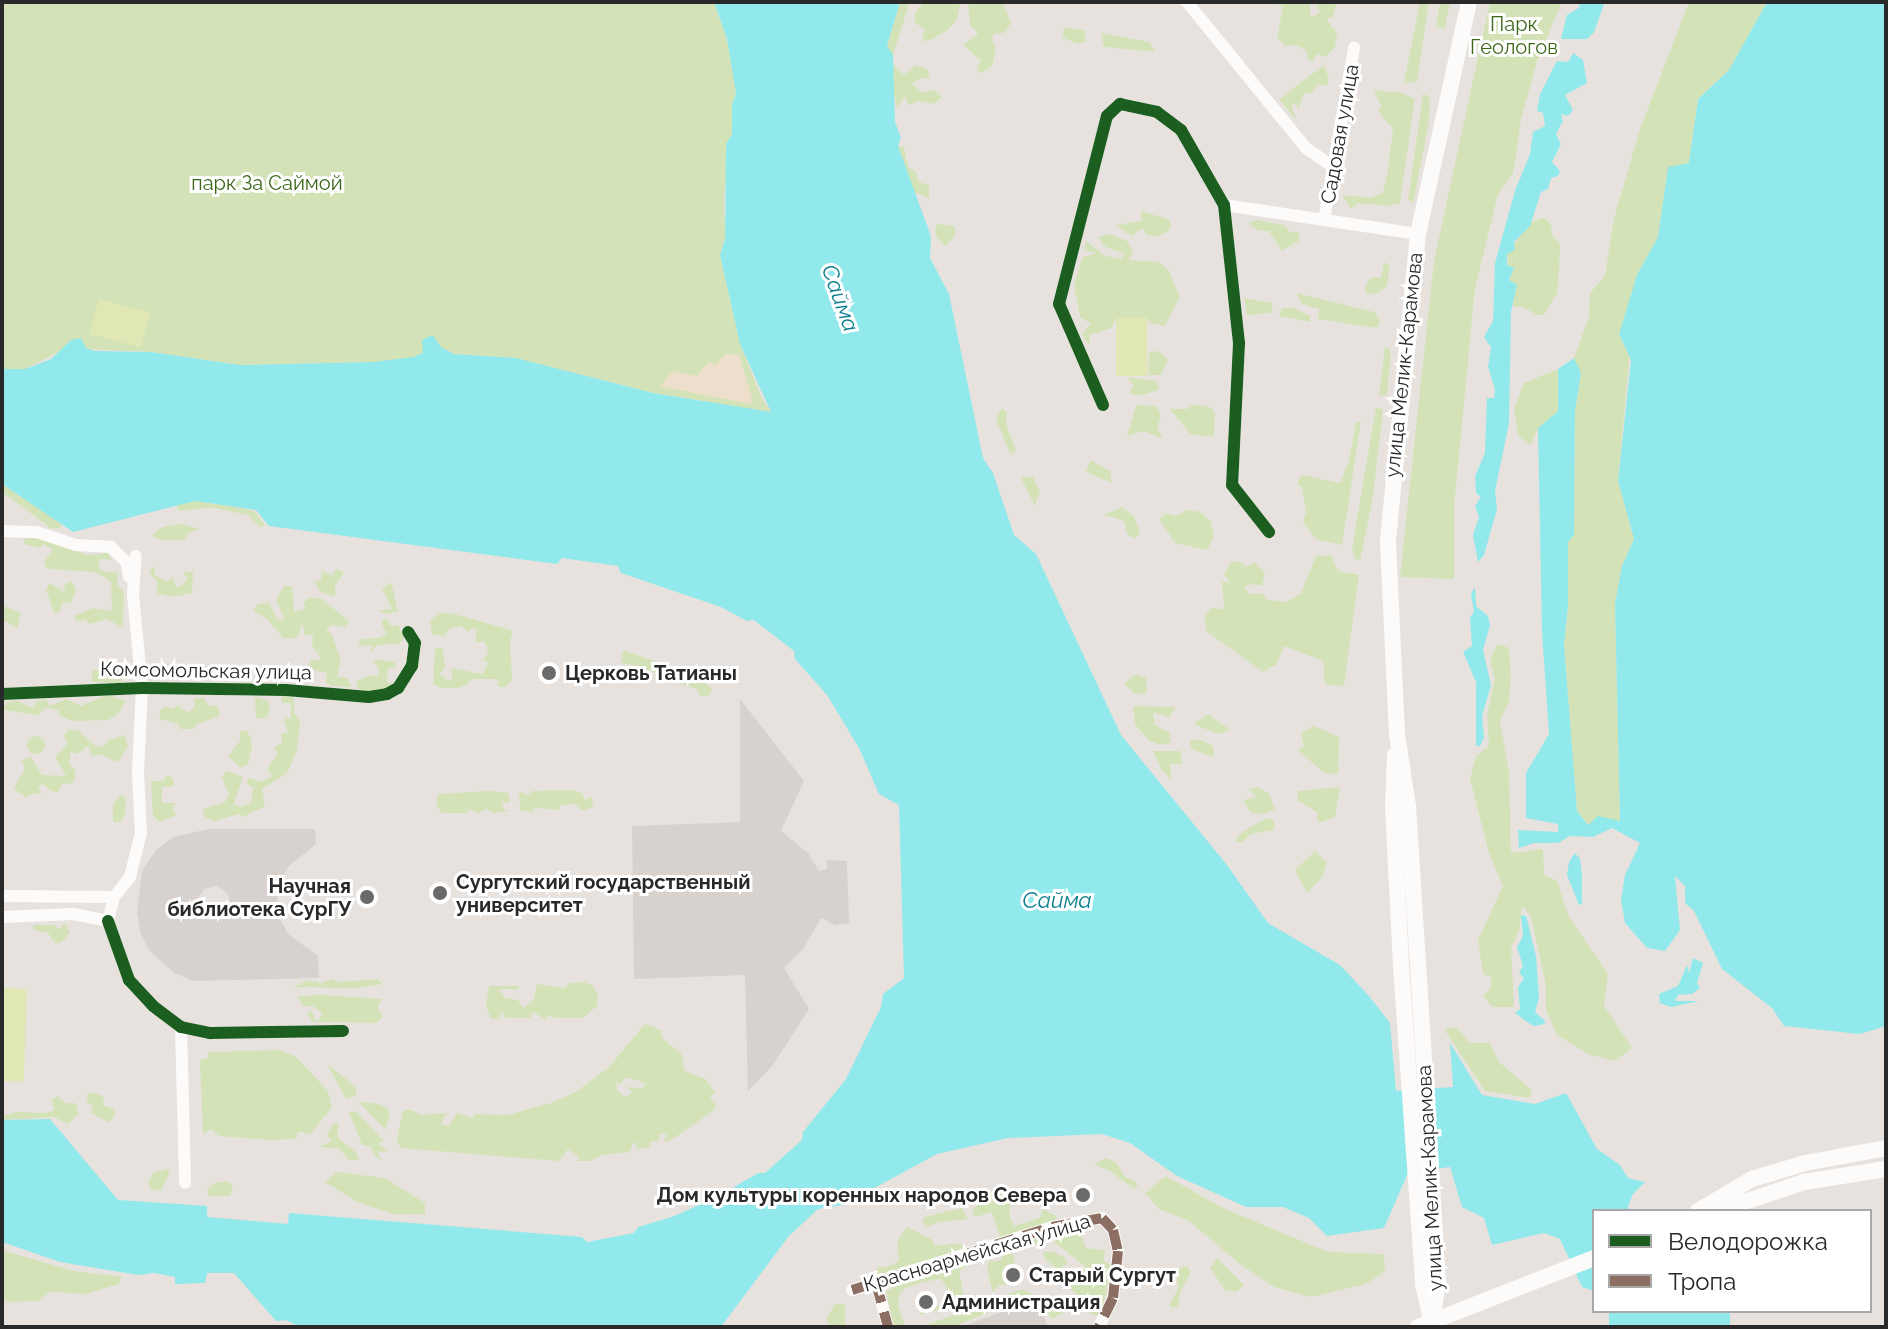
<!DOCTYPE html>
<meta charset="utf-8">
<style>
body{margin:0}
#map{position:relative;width:1888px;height:1329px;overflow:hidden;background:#e8e2df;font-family:Raleway,sans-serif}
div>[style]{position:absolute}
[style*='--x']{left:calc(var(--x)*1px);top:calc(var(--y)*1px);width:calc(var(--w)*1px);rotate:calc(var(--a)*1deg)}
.green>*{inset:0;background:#d4e3b7}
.round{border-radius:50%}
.sand>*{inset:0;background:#eedfcc}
.pitch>*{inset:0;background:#e0e7b5;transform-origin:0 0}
.plaza>*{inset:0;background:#d8d2cf}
.water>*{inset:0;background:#91e9eb;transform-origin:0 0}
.street>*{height:12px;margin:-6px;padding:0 6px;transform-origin:6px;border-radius:6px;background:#fcfbfa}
.secondary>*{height:16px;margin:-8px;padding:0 8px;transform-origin:8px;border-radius:8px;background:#fcfbfa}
.quiet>*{height:10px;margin-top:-5px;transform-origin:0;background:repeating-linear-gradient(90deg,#8d6e63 0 20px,transparent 0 30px)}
.cycleway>*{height:12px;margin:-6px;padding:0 6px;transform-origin:6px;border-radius:6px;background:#1b5e20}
.dots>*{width:22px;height:22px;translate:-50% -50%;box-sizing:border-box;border:4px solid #fff;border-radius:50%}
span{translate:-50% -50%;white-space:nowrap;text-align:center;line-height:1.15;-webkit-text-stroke:6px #fff;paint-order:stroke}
.park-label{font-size:20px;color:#3b6719}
.street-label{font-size:20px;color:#292929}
.poi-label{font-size:20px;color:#292929;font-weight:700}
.left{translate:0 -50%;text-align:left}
.right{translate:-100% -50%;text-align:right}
.water-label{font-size:22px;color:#0c808e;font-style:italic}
.frame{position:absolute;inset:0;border:4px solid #292929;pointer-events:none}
.legend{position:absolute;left:1592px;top:1209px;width:280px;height:104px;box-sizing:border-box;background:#fff;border:2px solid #a9a9a9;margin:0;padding:10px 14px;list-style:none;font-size:24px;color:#292929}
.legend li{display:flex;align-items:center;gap:16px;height:40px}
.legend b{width:40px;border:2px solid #a9a9a9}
</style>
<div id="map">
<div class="green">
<div style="clip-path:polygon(2px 2px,714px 2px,727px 39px,736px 94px,732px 104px,732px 134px,724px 196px,725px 239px,720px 255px,740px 344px,763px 401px,772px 412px,653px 393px,516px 358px,454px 354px,441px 347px,424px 346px,423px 353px,414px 357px,373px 362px,240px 365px,151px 352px,66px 348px,25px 369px,2px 369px)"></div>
<div style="clip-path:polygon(900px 2px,909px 4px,893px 55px,887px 46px)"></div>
<div style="clip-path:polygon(925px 2px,961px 2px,957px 19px,949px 29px,931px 40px,922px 41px,925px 29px,915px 23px,915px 13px)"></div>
<div style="clip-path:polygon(968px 2px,1003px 2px,1011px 23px,1004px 33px,995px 33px,992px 38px,996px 50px,992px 66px,982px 73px,976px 70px,981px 61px,963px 45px,978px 34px,970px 25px)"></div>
<div style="clip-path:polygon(1264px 2px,1310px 2px,1311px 18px,1320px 12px,1315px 2px,1337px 2px,1333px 17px,1326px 19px,1337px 33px,1335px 47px,1325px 57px,1317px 54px,1313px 61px,1308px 60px,1307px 51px,1296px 45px,1285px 46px,1277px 37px,1283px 6px)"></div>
<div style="clip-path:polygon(1420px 2px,1429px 2px,1417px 82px,1404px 83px)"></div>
<div style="clip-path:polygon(1440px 2px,1450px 2px,1445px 28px,1436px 27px)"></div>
<div style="clip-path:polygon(1490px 2px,1562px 2px,1537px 61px,1521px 120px,1513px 174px,1498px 194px,1475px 288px,1454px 507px,1454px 579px,1400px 577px,1434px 261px)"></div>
<div style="clip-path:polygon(1689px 2px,1767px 2px,1729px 70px,1698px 99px,1689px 163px,1668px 168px,1658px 237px,1637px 275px,1618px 481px,1634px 539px,1622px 566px,1615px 604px,1620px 821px,1589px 825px,1577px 811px,1564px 644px,1568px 607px,1568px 542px,1574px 534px,1575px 411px,1581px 374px,1574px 358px,1589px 317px,1590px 293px,1605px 276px,1614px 218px,1640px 129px)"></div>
<div style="clip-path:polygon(1064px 27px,1085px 30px,1085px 42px,1077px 44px,1062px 37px)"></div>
<div style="clip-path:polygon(1101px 33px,1149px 42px,1156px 52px,1104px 47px)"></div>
<div style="clip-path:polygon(892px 63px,904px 75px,916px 65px,928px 70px,930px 78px,919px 79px,912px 84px,921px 92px,935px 90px,942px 97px,934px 104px,919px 101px,908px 105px,906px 96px,897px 107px,891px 81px)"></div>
<div style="clip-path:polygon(1324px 65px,1329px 79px,1327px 86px,1318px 84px,1311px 94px,1304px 92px,1299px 109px,1294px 102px,1292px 106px,1296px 120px,1279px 99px)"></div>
<div style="clip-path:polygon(1374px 90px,1402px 93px,1415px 99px,1400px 203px,1387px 206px,1358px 203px,1351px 209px,1342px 195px,1371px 198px,1383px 192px,1387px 176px,1393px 129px,1378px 111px,1381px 105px)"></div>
<div style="clip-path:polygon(1423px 93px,1430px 98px,1429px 122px,1413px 203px,1408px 200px)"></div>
<div style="clip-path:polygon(898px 146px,904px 147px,908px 167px,916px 171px,919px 182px,929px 185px,929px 198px,912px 191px)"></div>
<div style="clip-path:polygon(1141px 211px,1170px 220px,1170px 229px,1160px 236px,1146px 235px,1143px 228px,1132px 236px,1116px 225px,1141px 221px)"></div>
<div style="clip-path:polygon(1544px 218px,1551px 224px,1552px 235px,1560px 244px,1559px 271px,1557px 293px,1544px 315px,1537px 315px,1523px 307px,1514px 307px,1507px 254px,1531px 222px)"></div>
<div style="clip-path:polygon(1257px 220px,1284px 225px,1290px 232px,1298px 232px,1300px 240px,1282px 251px,1269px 231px,1259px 231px,1248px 223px)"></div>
<div style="clip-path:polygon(936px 224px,955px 226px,955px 236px,945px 246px,936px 236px)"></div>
<div style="clip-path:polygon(1110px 234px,1127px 241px,1133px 251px,1128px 260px,1159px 262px,1169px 271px,1180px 297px,1165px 326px,1150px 323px,1147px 318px,1116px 318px,1112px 328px,1090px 335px,1089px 346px,1082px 334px,1091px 324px,1080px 317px,1074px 285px,1082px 258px,1096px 253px,1084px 250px,1086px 241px,1105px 256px,1122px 259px,1124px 254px,1104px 246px,1098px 237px)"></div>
<div style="clip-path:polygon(1384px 262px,1390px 266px,1387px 286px,1378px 293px,1366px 294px,1366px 284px,1371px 278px,1381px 278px)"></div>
<div style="clip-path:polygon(1297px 293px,1374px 312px,1380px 320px,1377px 328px,1318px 319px,1319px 309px,1302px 304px)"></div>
<div style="clip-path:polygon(1244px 298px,1273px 303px,1271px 313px,1247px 315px)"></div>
<div style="clip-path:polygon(1282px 308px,1293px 308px,1310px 316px,1310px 322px,1279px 316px)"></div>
<div style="clip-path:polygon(1385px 346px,1391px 352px,1387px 395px,1379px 396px)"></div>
<div style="clip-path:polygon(1158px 351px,1168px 359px,1161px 375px,1148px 375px,1149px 352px)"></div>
<div style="clip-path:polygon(1558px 369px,1558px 411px,1538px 428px,1531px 445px,1518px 436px,1514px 408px,1524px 383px)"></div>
<div style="clip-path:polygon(1127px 377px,1157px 381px,1159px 390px,1139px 396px,1129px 393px,1134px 386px)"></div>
<div style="clip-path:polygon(1194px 404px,1209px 407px,1215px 412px,1214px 437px,1190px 434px,1170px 409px,1187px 409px)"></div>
<div style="clip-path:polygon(1136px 405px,1157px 406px,1161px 416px,1157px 428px,1163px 439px,1144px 431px,1127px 436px)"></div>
<div style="clip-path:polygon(1376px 407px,1383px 410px,1373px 497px,1360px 561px,1355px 559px,1352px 548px)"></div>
<div style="clip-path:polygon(1002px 408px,1007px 413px,1006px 424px,1016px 451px,1010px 454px,996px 419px)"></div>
<div style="clip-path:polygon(1361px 421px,1342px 545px,1316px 539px,1303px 522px,1306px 512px,1302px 488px,1297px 483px,1302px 475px,1340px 483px,1349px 461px,1356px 422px)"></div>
<div style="clip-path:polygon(1091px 460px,1110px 471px,1112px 483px,1086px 472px)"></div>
<div style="clip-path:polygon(1032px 476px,1040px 490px,1035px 506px,1021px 478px)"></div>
<div style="clip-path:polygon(2px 484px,61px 523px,61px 528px,52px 529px,2px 492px)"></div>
<div style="clip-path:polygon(195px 501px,248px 509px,255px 512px,265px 526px,260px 527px,248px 515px,209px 507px,180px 511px,177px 508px,179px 504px)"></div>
<div style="clip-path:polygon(1122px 507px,1134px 516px,1140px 532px,1135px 539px,1127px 534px,1124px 521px,1104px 515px)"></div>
<div style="clip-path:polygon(1187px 510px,1200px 512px,1211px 521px,1214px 536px,1207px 550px,1175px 543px,1159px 519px,1166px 513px,1175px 516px)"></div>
<div style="clip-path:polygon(182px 524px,200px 529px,188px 533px,184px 540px,160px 540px,152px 535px,163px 527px)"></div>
<div style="clip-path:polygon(34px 536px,88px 555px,108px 553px,112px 560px,101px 559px,98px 564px,101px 571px,118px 573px,117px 585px,124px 592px,123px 628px,107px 619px,89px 624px,85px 620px,76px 621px,74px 616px,93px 608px,112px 611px,111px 581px,94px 572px,47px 569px,44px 562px,53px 550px,44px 544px,40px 548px,24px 544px,24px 540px)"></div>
<div style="clip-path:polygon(1331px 555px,1338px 571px,1359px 575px,1344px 686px,1325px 684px,1323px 661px,1284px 646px,1277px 664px,1263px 672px,1206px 631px,1205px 616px,1211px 608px,1224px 609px,1222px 582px,1230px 582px,1224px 574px,1230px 563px,1239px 561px,1246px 567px,1254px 562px,1265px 573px,1262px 586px,1252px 584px,1244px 587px,1250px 594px,1263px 594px,1267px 600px,1287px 602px,1301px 593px,1316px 556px)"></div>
<div style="clip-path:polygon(154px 566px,155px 576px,168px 581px,172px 577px,177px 588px,187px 580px,184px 572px,193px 572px,192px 593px,173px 597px,157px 593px,157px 582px,149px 573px)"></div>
<div style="clip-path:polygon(336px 569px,344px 572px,335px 586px,335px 596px,328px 595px,319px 590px,314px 581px,321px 581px,322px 570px,332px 576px)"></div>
<div style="clip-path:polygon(71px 581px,76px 589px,72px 602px,63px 603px,59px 612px,54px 613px,46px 589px,50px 583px,64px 592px,65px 584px)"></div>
<div style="clip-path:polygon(391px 582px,398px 611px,385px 614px,379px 610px,392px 609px,382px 589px)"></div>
<div style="clip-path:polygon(284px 586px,292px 586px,294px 612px,306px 609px,303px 603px,310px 597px,322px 599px,349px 621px,346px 627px,331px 625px,326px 631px,332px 634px,341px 661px,337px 676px,347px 678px,352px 687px,332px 686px,326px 683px,327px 673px,316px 671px,309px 665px,310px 660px,322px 659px,312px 646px,313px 635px,305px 635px,302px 622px,299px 635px,293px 639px,283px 638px,268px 620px,253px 611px,258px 604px,269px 603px,277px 619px,285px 621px,276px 600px)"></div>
<div style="clip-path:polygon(2px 605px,21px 613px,17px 629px,6px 621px,2px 624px)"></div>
<div style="clip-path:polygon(440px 613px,455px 614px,513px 631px,510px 641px,512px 680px,506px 687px,499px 687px,498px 679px,470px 679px,467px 685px,457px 688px,440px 688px,433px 684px,435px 648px,443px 648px,445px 668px,439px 674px,449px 681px,453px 679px,451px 668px,482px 674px,488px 663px,483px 659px,489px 652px,484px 641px,475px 643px,477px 631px,473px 628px,467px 632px,461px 626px,450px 629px,444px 636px,432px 634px,430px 621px)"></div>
<div style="clip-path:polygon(387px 618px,390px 626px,398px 625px,404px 638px,399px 644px,378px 645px,371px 652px,372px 646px,361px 645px,360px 651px,359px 639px,379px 638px,386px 634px,381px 621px)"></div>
<div style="clip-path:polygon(1497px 644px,1509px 648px,1511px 677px,1509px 701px,1500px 722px,1509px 772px,1511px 853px,1543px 849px,1544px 875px,1557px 881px,1568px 915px,1608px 974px,1604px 1006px,1632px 1048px,1615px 1061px,1588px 1054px,1557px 1035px,1546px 1010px,1546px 985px,1531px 916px,1522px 906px,1519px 931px,1511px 949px,1514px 1007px,1492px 1007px,1483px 995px,1491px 988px,1491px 977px,1483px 974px,1478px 940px,1503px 886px,1489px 853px,1470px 779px,1476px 756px,1489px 746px,1487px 715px,1495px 679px,1490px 660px)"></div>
<div style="clip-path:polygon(623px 650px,694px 675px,713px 689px,708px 696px,700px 696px,697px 689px,673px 681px,668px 676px,621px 662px)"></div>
<div style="clip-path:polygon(377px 660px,395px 662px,396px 668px,388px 668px,387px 683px,399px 684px,393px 689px,366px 692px,356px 688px,357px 681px,370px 675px,378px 676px,379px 667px,372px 661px)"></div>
<div style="clip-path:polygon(110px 667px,118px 668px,123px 676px,121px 683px,92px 682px,92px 671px)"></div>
<div style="clip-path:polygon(1135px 675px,1146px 678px,1147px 693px,1135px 694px,1124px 683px)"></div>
<div style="clip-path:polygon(287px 694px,294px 696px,294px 713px,300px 721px,297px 751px,287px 773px,262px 789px,265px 806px,243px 817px,239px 814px,215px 821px,205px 817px,202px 809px,225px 802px,229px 795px,222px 777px,226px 771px,243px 777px,234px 804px,240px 807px,251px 803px,253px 788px,247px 784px,248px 778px,262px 782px,272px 776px,267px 769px,277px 754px,274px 747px,282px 743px,281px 734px,288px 732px,284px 719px,291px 718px,291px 703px,282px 703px,281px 698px)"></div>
<div style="clip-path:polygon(107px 695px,126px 701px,118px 714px,108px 720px,72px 721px,60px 716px,59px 710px,45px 708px,39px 715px,2px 710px,7px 702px,17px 701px,33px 708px,37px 701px,46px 699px,50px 706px,66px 699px,81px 706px)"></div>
<div style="clip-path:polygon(255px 697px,268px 701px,270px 710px,266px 718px,256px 718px)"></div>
<div style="clip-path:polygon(194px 698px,204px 698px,208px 705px,218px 707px,220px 716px,195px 725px,195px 729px,180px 729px,178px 724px,160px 719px,159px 711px,165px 706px,172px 709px,178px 705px,187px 713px,194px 708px)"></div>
<div style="clip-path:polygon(1133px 706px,1176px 707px,1169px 717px,1153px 712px,1155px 725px,1169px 732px,1171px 742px,1160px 745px,1148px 740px,1135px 724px)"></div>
<div style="clip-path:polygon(1208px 714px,1230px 730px,1218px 734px,1194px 724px)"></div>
<div style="clip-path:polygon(1313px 726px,1339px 737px,1338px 774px,1325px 773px,1298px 751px,1304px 746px,1301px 733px)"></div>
<div style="clip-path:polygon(69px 729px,79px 731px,94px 745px,103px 747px,109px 740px,125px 735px,128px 747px,118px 762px,102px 755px,92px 756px,88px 746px,77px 754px,71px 752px,69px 763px,75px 770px,75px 780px,70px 784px,62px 783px,59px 792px,50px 791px,44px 784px,38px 787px,42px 794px,34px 793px,26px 797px,21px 794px,14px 788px,25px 769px,22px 760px,31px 757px,42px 775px,66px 776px,55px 757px,67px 744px,64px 735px)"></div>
<div style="clip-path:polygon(240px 731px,246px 731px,251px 737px,252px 747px,248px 764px,241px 768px,228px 756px,240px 741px)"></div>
<div class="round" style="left:27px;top:736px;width:18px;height:18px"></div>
<div style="clip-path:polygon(1190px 740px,1202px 740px,1213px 746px,1214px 757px,1191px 749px)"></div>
<div style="clip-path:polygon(1153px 751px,1180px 751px,1183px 764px,1170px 764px,1171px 779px,1162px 771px)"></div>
<div style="clip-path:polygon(166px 775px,173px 778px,174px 786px,162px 787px,162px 803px,176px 803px,172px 808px,177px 815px,160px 822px,153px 816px,151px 781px,164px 781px)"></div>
<div style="clip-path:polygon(1258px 787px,1269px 794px,1275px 809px,1265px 814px,1251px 813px,1243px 800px,1257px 797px,1248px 789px)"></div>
<div style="clip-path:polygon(1340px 787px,1335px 817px,1318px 823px,1317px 812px,1297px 800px,1298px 791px)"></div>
<div style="clip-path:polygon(571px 790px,582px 793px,585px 800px,592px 797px,593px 807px,581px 811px,578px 806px,570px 804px,560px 806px,559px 810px,536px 808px,532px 812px,520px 811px,519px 791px,528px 795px,533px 791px)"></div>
<div style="clip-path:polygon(489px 791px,509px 793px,509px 803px,502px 802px,503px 809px,509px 811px,493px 813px,487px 809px,477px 813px,470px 809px,466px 813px,442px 813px,436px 805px,438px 794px)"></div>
<div style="clip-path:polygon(121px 795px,126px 799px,125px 816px,120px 822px,113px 822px,113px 803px)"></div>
<div style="clip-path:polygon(1266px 818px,1274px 821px,1274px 830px,1251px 834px,1242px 842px,1234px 842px,1241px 833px)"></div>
<div style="clip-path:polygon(1315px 851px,1327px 862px,1323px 876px,1307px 893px,1295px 870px)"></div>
<div style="clip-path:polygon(65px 923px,70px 932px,61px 943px,55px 943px,48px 933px,34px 930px,33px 925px,54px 925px,59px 929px)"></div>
<div style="clip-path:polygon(332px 979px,338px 982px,377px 979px,383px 984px,355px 988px,293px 987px,309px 980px,322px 983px)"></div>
<div style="clip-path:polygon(584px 982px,592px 985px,598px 994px,597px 1006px,583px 1018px,554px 1018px,548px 1015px,546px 1020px,533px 1012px,530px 1018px,505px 1018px,502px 1011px,499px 1019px,491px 1019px,486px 1006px,489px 986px,518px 986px,519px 989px,499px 989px,505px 998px,518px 1000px,523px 1008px,534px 999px,537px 984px,565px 988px,569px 983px)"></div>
<div style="clip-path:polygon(321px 995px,382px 999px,377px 1008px,383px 1017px,376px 1023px,312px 1022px,307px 1013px,312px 1011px,315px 1021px,321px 1018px,322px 1013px,313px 1006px,303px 1006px,297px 996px)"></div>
<div style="clip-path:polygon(evenodd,645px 1024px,661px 1030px,663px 1039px,681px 1053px,685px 1071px,705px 1079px,715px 1092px,710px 1098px,716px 1106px,714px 1110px,670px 1141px,663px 1142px,667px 1134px,660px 1133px,659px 1141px,651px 1141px,650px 1147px,636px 1149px,637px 1143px,633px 1143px,630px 1152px,602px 1155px,591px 1161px,576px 1161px,579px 1157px,568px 1149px,559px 1161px,400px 1148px,397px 1140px,403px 1110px,412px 1110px,420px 1115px,446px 1113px,441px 1124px,449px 1126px,457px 1113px,472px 1118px,475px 1114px,508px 1115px,551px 1103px,577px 1091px,609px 1067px,645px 1024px,624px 1078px,639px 1080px,645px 1084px,644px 1088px,626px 1087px,632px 1091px,626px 1097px,617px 1091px,616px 1083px,622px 1084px,624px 1078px)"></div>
<div style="clip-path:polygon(1456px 1027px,1470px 1043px,1490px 1043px,1499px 1062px,1532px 1090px,1529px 1098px,1485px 1091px,1444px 1029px)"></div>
<div style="clip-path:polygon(280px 1050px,295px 1056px,328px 1091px,332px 1107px,310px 1135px,303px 1132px,297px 1133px,297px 1139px,269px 1140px,219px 1136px,211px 1129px,203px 1135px,200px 1060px,208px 1058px,208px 1052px)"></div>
<div style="clip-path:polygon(327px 1064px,356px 1087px,356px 1096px,346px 1099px)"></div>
<div style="clip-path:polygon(95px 1092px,104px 1098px,103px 1105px,113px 1109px,115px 1116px,109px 1122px,91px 1113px,93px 1107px,87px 1101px,87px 1094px)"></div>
<div style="clip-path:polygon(58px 1096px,66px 1104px,72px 1102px,77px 1105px,78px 1114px,68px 1124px,54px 1117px,2px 1120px,2px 1116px,17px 1112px,46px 1113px,54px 1110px,52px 1099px)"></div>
<div style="clip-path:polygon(359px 1102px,376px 1103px,387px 1108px,390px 1115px,385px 1130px)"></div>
<div style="clip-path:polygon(356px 1111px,384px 1141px,378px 1143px,388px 1152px,377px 1151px,382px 1161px,373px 1154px,372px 1147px,362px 1145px,349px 1112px)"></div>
<div style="clip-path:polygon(334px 1123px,339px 1124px,337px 1137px,356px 1152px,359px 1160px,349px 1160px,338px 1148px,318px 1147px,331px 1141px,327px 1134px)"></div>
<div style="clip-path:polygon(1106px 1158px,1116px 1162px,1125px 1177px,1133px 1180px,1138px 1185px,1134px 1189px,1110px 1171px,1094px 1164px)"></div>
<div style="clip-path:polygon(168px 1169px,169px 1175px,161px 1191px,151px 1189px,148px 1183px,153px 1173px)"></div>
<div style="clip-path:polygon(336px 1172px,385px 1178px,425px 1203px,425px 1214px,392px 1214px,357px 1202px,325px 1182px)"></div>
<div style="clip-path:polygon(1166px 1176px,1225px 1209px,1328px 1252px,1384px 1254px,1385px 1271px,1366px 1284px,1311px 1297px,1274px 1287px,1241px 1265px,1189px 1221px,1159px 1209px,1145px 1193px)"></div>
<div style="clip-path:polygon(216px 1182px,229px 1182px,233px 1188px,230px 1196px,209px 1196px,207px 1189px)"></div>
<div style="clip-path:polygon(995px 1193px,1012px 1195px,1009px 1214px,1014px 1226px,1040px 1218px,1043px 1209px,1057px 1216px,1054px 1222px,1001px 1240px,992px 1212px,975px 1217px,972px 1211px,988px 1195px)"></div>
<div style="clip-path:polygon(962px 1208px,968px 1219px,938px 1222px,928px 1227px,922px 1222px,924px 1217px)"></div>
<div style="clip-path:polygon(907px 1227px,931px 1239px,935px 1246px,961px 1243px,964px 1249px,883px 1276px,877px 1274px,878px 1266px,885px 1268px,899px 1261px,897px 1241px)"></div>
<div style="clip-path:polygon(1072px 1228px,1083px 1239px,1086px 1248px,1105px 1250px,1104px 1261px,1111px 1265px,1104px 1303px,1097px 1316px,1084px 1311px,1082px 1299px,1070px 1288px,1070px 1273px,1086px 1267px,1054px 1242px,1054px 1233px)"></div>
<div style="clip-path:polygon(1035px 1236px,1039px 1239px,1036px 1245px,1016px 1249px,1013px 1254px,1018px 1284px,999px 1285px,993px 1293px,987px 1270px,989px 1260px,995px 1262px,1002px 1259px,1001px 1250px)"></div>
<div style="clip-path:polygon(2px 1250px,73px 1271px,122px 1277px,119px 1284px,86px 1294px,50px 1292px,38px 1301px,7px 1302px,2px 1298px)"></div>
<div style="clip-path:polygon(1052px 1251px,1065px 1258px,1067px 1264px,1058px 1269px,1045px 1259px,1043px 1252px)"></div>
<div style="clip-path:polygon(979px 1256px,976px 1261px,959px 1271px,965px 1302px,920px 1315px,921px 1311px,944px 1305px,948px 1299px,946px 1286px,941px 1279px,923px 1282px,904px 1289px,899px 1295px,898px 1304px,905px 1327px,893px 1327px,886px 1292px,911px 1277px)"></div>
<div style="clip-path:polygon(1217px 1258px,1244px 1285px,1236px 1292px,1225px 1290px,1210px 1268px)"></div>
<div style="clip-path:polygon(1187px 1266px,1191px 1272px,1180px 1292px,1178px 1306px,1172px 1308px,1169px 1305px,1178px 1289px,1177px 1274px,1180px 1268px)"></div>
<div style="clip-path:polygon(1023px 1289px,1033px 1294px,953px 1327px,921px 1327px)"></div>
<div style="clip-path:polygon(1051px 1301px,1058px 1301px,1065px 1312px,1052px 1319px,1046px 1312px,1045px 1305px)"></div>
<div style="clip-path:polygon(835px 1304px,845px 1304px,845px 1327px,830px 1327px,826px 1319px)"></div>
</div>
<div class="sand">
<div style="clip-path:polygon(726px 354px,739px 355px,753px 401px,751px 404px,660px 386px,673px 371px,697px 376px,709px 362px,716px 365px)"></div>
</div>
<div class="pitch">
<div style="left:99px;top:299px;width:53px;height:36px;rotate:15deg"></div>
<div style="left:1116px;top:318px;width:31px;height:58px"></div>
<div style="left:2px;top:988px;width:25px;height:93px;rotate:2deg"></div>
</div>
<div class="plaza">
<div style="clip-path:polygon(740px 699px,804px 781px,781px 831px,808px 853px,819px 871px,827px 869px,827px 860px,847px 861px,849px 923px,835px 925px,821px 918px,803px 949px,784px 968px,809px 1009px,773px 1065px,748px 1091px,745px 975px,634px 979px,632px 826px,740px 822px)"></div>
<div style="clip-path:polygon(evenodd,209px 829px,315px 829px,316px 844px,288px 867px,278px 887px,276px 912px,288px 934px,318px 956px,319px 978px,192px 981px,173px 972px,150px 951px,141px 935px,137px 913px,142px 871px,156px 850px,173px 837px,209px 829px,217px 886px,228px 894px,231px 907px,223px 918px,210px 920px,199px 913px,197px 900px,204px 889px,217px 886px)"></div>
<div style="clip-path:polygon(1037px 1299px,1048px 1327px,960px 1327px)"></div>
</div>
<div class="water">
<div style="clip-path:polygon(714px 2px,900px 2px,887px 46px,893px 55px,895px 122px,901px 138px,898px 146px,931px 236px,930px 258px,949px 294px,983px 458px,993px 473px,1014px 535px,1036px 554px,1121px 735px,1227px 865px,1268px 923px,1340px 965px,1369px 996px,1390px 1023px,1396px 1091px,1453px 1087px,1450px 1043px,1482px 1095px,1535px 1104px,1566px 1093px,1597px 1149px,1620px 1165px,1628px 1178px,1645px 1182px,1633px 1194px,1628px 1206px,1630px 1211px,1594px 1211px,1594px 1291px,1582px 1287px,1560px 1239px,1544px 1233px,1492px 1245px,1484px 1218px,1462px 1207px,1450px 1167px,1408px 1173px,1384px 1228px,1327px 1236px,1309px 1218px,1283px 1207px,1246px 1207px,1177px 1176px,1130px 1143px,1102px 1134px,1008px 1138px,937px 1154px,843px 1205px,818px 1209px,788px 1237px,721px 1327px,300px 1327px,286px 1320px,276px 1321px,234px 1273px,207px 1273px,205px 1283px,175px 1284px,175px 1277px,154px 1273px,138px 1275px,60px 1262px,2px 1242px,2px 1120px,50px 1119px,118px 1200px,207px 1206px,207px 1217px,288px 1224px,289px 1213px,582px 1237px,587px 1242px,634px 1233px,638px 1227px,672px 1217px,719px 1196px,758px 1173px,765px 1173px,802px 1140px,803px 1132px,846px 1079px,881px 1007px,883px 994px,904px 978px,899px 805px,879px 794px,859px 748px,827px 695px,795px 659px,794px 651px,754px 620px,747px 621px,721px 607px,621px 573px,618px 566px,562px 558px,557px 564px,269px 526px,256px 510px,195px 501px,73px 532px,2px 484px,2px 369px,25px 369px,51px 359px,71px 340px,81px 338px,86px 348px,95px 351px,151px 352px,240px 365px,373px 362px,414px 357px,423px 353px,422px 340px,433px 335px,441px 347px,454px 354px,516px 358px,653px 393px,771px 412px,740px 344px,720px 255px,725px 239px,726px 144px,732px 134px,732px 104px,736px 94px,727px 39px)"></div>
<div style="clip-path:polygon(1578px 2px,1605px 2px,1594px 32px,1587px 39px,1561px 39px,1567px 15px,1580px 7px)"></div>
<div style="clip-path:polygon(1767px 2px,1886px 2px,1886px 1026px,1860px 1034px,1784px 1026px,1772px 1008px,1722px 969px,1694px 911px,1685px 903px,1685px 886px,1675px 876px,1680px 930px,1665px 951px,1647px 948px,1625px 923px,1621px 900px,1625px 875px,1640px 843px,1612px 828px,1593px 837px,1570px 836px,1558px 843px,1534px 843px,1519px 848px,1518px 830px,1558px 832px,1558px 824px,1526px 818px,1526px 773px,1549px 734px,1542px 632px,1538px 428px,1558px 411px,1558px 369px,1574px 358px,1581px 373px,1575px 411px,1574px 535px,1568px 542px,1568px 607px,1564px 644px,1577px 811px,1588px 825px,1598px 816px,1620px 821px,1615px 604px,1622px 566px,1634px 539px,1618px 481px,1631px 360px,1619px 334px,1637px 275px,1658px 237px,1668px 167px,1689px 163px,1698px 99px,1729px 70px)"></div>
<div style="clip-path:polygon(1573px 53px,1583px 60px,1587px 83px,1565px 95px,1573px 110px,1568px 116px,1561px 114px,1563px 121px,1556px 134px,1561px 144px,1552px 162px,1560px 171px,1558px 176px,1551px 178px,1548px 189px,1541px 192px,1530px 226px,1514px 242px,1515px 250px,1507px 254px,1507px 265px,1514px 268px,1509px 280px,1517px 285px,1511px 312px,1509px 423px,1495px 491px,1497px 509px,1484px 555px,1478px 562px,1473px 535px,1479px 517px,1475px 506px,1481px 497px,1476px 493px,1475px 476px,1485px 453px,1487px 398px,1494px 398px,1495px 389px,1488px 367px,1491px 347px,1484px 337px,1493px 321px,1495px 263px,1515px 191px,1530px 154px,1533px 132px,1545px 126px,1543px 113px,1537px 111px,1540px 94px,1557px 61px,1568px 62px)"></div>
<div style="clip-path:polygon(1475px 587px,1476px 606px,1488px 616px,1490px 625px,1483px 650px,1491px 685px,1482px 716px,1484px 738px,1480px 746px,1476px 746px,1476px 682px,1463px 652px,1472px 646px,1470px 617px,1474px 612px,1471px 594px)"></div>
<div style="clip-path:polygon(1575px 853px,1580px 859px,1582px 875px,1582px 904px,1579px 905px,1567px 875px,1569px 862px)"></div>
<div style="clip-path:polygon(1521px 915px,1526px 916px,1536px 956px,1539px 998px,1535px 1012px,1546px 1022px,1541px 1025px,1533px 1026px,1515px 1013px,1520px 1009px,1518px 987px,1524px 978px,1519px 973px,1523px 966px,1517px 947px,1523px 936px)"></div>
<div style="clip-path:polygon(1693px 958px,1703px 963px,1697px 983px,1700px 988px,1692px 994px,1678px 995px,1675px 1001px,1699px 1001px,1671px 1007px,1660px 1003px,1659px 994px,1678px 986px,1687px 965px,1689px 973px)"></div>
<div style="left:1609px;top:1311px;width:121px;height:17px"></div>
</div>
<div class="street">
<div style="--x:1187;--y:2;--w:188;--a:50.8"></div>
<div style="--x:1306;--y:148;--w:37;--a:35"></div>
<div style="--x:1224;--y:205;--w:196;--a:8.5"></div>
<div style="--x:1324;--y:220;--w:175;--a:-80.1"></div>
<div style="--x:1103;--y:405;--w:110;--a:-113.5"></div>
<div style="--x:1059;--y:304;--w:194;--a:-75.7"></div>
<div style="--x:1107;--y:116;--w:18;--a:-43"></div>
<div style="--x:1120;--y:104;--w:38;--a:12"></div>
<div style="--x:1157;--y:112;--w:30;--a:37"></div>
<div style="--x:1181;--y:130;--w:86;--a:60.2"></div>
<div style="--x:1224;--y:205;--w:139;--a:83.8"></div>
<div style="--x:1239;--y:343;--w:142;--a:92.8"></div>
<div style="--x:1232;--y:485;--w:60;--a:51.8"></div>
<div style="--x:2;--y:531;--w:35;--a:2"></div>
<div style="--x:37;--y:532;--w:41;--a:18.4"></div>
<div style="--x:76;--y:545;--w:35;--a:3"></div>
<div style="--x:111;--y:547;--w:23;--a:45"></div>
<div style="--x:127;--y:563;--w:14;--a:82"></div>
<div style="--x:2;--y:694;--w:140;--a:-2.5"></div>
<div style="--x:142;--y:688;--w:144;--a:0.8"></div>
<div style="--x:286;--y:690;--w:83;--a:4.8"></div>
<div style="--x:369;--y:697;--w:18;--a:-9"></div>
<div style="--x:387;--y:694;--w:13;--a:-29"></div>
<div style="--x:398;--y:688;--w:26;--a:-58"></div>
<div style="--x:412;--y:666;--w:23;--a:-83"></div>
<div style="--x:415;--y:643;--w:13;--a:-122"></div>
<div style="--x:2;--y:896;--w:112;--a:0.5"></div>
<div style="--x:2;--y:917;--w:71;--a:-2.4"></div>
<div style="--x:73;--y:914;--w:36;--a:11"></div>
<div style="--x:108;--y:921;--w:25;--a:-76"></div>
<div style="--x:114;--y:897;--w:26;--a:-51"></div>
<div style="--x:130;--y:877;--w:45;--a:-76"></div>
<div style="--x:141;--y:833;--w:60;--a:-92.9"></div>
<div style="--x:138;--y:773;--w:85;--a:-87.3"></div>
<div style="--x:142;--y:688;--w:93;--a:-95.5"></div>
<div style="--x:133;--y:595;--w:39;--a:-86"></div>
<div style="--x:108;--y:921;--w:63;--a:70.4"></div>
<div style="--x:129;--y:980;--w:35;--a:47"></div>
<div style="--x:153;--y:1006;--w:35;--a:37"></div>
<div style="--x:181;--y:1027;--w:30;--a:12"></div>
<div style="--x:210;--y:1033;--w:133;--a:-0.9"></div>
<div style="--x:181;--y:1027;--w:156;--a:88.5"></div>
<div style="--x:876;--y:1283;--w:46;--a:74.7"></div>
<div style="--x:852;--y:1290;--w:210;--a:-17.5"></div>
<div style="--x:1052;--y:1227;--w:51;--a:-10.2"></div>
<div style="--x:1102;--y:1218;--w:16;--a:47"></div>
<div style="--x:1113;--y:1230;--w:22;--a:77"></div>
<div style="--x:1118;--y:1251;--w:47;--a:96.1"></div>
<div style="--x:1113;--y:1298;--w:32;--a:116"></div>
</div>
<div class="secondary">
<div style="--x:1395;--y:755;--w:52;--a:92.2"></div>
<div style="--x:1393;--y:807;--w:159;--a:87.1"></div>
<div style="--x:1401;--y:966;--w:319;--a:86"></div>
<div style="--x:1423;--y:1284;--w:31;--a:77"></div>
<div style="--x:1698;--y:1211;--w:63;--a:-30.7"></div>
<div style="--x:1752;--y:1179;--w:55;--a:-16.8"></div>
<div style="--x:1805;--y:1163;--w:82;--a:-10.5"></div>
<div style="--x:1717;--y:1211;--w:92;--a:-18.4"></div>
<div style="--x:1804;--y:1182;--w:83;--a:-9"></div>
<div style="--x:1432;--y:1322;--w:40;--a:-81.5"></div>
<div style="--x:1438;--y:1282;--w:477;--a:-93.6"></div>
<div style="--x:1408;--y:806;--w:73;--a:-98.7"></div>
<div style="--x:1397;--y:734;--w:194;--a:-92.7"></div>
<div style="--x:1388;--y:540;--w:307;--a:-84.4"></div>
<div style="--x:1418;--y:234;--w:238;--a:-77.6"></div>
<div style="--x:1418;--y:1327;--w:189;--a:-21.4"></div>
</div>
<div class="quiet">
<div style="--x:876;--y:1283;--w:46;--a:74.7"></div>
<div style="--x:852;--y:1290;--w:210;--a:-17.5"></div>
<div style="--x:1052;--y:1227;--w:51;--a:-10.2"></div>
<div style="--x:1102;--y:1218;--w:16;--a:47"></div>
<div style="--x:1113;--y:1230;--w:22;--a:77"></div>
<div style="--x:1118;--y:1251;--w:47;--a:96.1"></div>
<div style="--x:1113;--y:1298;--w:32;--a:116"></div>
</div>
<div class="cycleway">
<div style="--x:1103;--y:405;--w:110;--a:-113.5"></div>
<div style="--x:1059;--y:304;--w:194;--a:-75.7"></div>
<div style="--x:1107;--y:116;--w:18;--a:-43"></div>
<div style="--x:1120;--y:104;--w:38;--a:12"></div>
<div style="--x:1157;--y:112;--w:30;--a:37"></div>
<div style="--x:1181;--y:130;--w:86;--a:60.2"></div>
<div style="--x:1224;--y:205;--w:139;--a:83.8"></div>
<div style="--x:1239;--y:343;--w:142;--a:92.8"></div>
<div style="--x:1232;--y:485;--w:60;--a:51.8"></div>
<div style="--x:2;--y:694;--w:140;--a:-2.5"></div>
<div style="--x:142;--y:688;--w:144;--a:0.8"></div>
<div style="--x:286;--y:690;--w:83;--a:4.8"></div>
<div style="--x:369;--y:697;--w:18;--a:-9"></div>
<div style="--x:387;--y:694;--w:13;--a:-29"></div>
<div style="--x:398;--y:688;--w:26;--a:-58"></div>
<div style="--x:412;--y:666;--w:23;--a:-83"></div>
<div style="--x:415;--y:643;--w:13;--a:-122"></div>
<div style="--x:108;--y:921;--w:63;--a:70.4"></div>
<div style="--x:129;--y:980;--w:35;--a:47"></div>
<div style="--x:153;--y:1006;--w:35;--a:37"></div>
<div style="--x:181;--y:1027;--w:30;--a:12"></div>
<div style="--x:210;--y:1033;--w:133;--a:-0.9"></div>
</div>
<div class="dots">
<div style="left:549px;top:673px;background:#6c6a69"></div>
<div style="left:440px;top:893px;background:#6c6a69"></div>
<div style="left:367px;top:897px;background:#6c6a69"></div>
<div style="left:1083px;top:1195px;background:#6c6a69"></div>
<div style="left:1013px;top:1275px;background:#6c6a69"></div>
<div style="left:926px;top:1302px;background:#6c6a69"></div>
</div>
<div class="park-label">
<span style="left:1514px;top:36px">Парк<br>Геологов</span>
<span style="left:267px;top:183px">парк За Саймой</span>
</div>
<div class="street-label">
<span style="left:1340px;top:134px;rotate:-80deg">Садовая улица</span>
<span style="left:1404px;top:365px;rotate:-84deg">улица Мелик-Карамова</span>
<span style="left:206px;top:671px;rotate:1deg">Комсомольская улица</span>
<span style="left:1430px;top:1178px;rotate:-93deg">улица Мелик-Карамова</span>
<span style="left:977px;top:1253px;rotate:-16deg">Красноармейская улица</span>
</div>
<div class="poi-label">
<span class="left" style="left:565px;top:673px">Церковь Татианы</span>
<span class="left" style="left:456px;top:894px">Сургутский государственный<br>университет</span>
<span class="right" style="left:351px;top:898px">Научная<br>библиотека СурГУ</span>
<span class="right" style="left:1067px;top:1195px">Дом культуры коренных народов Севера</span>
<span class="left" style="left:1029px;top:1275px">Старый Сургут</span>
<span class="left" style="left:942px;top:1302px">Администрация</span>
</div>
<div class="water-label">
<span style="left:840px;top:298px;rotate:70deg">Сайма</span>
<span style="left:1057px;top:901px">Сайма</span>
</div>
<div class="frame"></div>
<ul class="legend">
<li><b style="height:10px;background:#1b5e20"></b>Велодорожка</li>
<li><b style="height:10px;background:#8d6e63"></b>Тропа</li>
</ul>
</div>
